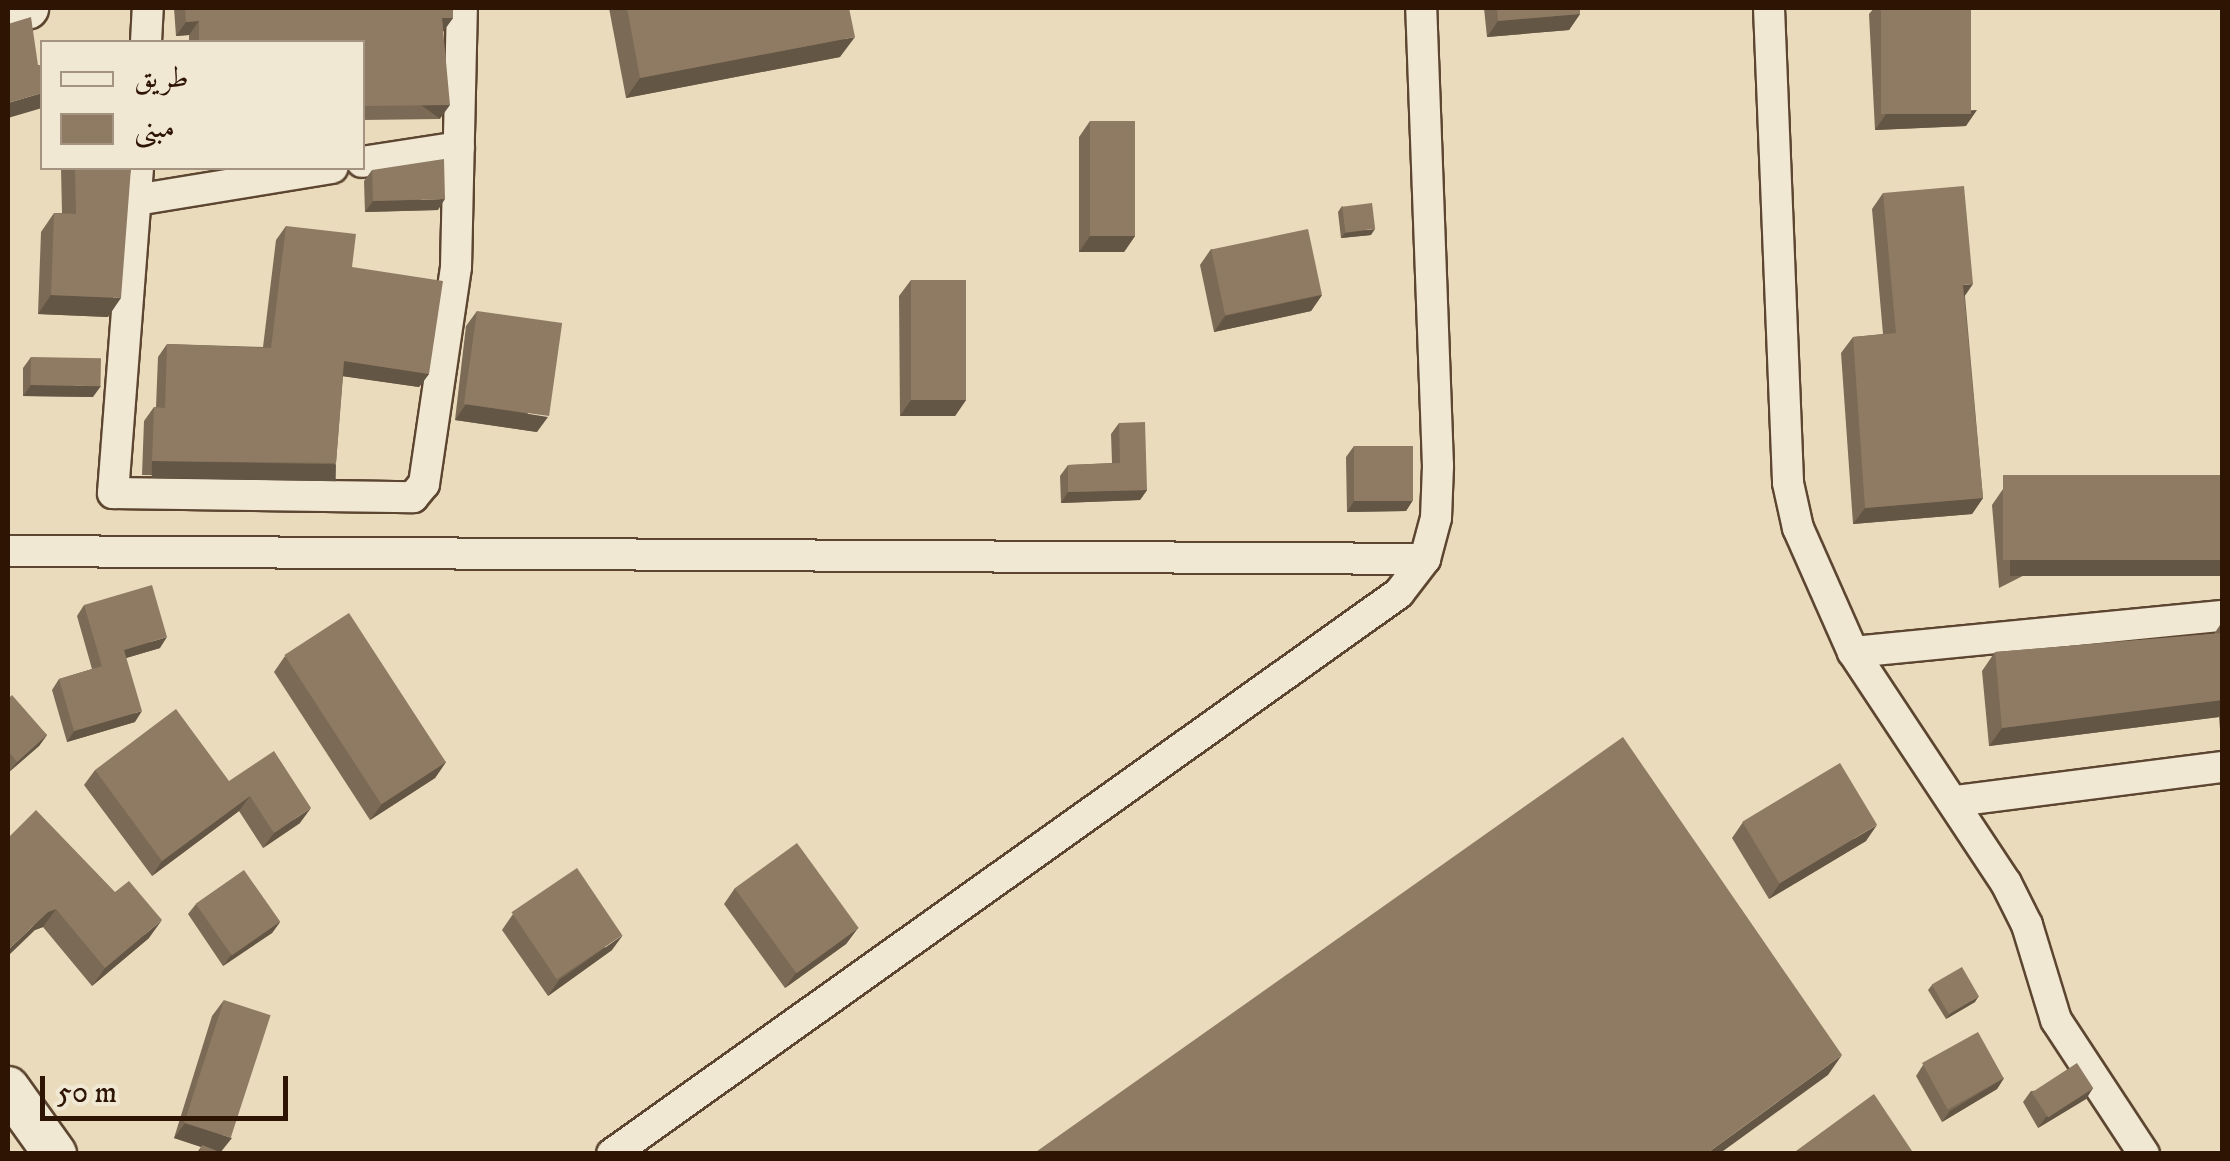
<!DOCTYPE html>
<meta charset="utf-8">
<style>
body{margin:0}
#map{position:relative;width:2230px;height:1161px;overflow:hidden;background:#e9dbbb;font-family:"IM FELL DW Pica",Amiri,serif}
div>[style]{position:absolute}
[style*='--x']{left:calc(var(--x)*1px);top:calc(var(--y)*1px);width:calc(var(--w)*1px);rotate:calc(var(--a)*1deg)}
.roads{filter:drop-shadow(2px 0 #5d4631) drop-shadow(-2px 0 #5d4631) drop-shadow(0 2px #5d4631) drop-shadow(0 -2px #5d4631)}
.street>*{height:30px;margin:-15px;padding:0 15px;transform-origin:15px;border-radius:15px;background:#f1e8d3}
.secondary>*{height:42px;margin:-21px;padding:0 21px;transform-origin:21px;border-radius:21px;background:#f1e8d3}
.wall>*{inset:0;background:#7b6a55}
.shaded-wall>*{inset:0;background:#645645;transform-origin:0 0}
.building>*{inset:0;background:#8f7b63;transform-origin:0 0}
span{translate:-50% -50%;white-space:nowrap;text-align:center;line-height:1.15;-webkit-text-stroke:8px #f1e8d3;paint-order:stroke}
.frame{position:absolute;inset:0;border:10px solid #2e1403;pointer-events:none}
.legend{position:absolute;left:40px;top:40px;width:325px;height:130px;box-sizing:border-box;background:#f1e8d3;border:2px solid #a39380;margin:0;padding:12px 18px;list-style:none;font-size:30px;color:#2e1403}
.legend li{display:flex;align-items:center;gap:20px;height:50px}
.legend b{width:50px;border:2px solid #a39380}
.scale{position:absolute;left:40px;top:1076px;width:248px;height:45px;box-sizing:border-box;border:5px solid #2e1403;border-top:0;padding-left:12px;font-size:30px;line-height:35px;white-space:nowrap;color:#2e1403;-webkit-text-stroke:8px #f1e8d3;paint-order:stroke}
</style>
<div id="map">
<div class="roads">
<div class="street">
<div style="--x:1769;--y:8;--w:475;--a:87.7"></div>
<div style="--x:1788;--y:483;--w:46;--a:77.5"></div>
<div style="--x:1798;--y:528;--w:136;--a:66.1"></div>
<div style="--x:1853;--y:652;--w:277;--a:56.5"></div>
<div style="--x:2006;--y:883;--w:47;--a:63.4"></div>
<div style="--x:2027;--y:925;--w:99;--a:73"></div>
<div style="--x:2056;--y:1020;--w:160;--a:56.7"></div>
<div style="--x:146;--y:42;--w:34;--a:-87"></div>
<div style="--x:362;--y:162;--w:98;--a:-8.8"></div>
<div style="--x:138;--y:168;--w:326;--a:94.4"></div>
<div style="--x:113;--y:493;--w:300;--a:0.8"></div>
<div style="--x:413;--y:497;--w:17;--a:-50"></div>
<div style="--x:424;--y:484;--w:219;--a:-81.6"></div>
<div style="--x:456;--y:267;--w:259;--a:-88.7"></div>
<div style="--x:136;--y:200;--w:199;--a:-9.3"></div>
<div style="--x:8;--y:551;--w:1417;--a:0.32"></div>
<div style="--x:1853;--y:652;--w:371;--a:-5.6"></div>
<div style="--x:1956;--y:801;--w:268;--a:-7.3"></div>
<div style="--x:612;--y:1154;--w:966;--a:-35.48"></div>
<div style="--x:1399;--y:593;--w:43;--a:-52.6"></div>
<div style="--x:1425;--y:559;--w:42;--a:-75"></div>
<div style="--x:1436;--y:518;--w:52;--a:-87.8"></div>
<div style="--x:1438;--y:466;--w:458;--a:-92.1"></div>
</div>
<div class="secondary">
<div style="--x:8;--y:13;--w:20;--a:-15"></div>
<div style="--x:8;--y:1088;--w:81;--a:54.5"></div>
</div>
</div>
<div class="wall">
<div style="clip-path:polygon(174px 8px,453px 8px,453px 18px,443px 31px,440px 119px,362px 120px,362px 42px,189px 42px,189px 35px,176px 36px)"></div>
<div style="clip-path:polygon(609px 8px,849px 8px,840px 57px,626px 98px)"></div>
<div style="clip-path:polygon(1484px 8px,1580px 8px,1580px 14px,1569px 30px,1487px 37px)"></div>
<div style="clip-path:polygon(1874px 8px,1971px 8px,1966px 126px,1875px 130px,1869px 14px)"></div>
<div style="clip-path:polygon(1090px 121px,1135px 236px,1124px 252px,1079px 252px,1079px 137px)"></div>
<div style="clip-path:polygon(61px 168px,131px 168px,108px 317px,38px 314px,41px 232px,54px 213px,62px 213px)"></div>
<div style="clip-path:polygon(372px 170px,438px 210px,365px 212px,364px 181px)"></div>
<div style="clip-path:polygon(1883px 193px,1965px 296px,1983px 498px,1972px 514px,1853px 524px,1841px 353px,1853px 337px,1883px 334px,1872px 209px)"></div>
<div style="clip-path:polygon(1342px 206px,1371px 235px,1341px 238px,1338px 212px)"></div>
<div style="clip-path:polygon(286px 226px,352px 267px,429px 374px,419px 387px,343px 376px,336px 463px,327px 477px,142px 475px,144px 421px,154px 407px,156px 407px,158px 357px,167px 344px,263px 347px,276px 240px)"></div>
<div style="clip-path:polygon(1211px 249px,1322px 295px,1311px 311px,1214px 332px,1200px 265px)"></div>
<div style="clip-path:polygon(911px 280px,966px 400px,955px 416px,900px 416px,899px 296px)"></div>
<div style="clip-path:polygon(477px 311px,537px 432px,455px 420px,466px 326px)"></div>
<div style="clip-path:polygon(31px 357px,93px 397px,23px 396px,23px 368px)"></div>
<div style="clip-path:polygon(1119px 423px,1147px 490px,1140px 500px,1061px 503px,1060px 476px,1068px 465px,1112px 463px,1111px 434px)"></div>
<div style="clip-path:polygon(1354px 446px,1413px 500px,1406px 511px,1347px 512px,1346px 457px)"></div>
<div style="clip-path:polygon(2222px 475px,1999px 588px,1992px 505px,2003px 489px)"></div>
<div style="clip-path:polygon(84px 605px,160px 648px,126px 658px,135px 722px,67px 742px,52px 690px,59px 679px,92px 669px,77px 616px)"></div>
<div style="clip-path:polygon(2222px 622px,2222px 742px,2221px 742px,2219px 717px,1989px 746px,1982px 671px,1995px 652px,2214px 634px)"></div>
<div style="clip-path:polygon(285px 656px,446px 762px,435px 778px,370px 820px,274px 672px)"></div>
<div style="clip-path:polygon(8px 699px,47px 735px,39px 746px,9px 772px,8px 771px)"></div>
<div style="clip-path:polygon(95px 770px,229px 781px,300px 823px,263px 848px,239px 811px,152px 876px,84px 785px)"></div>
<div style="clip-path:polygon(1743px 822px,1866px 841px,1769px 899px,1732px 838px)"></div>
<div style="clip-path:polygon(8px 838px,149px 938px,92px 986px,43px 927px,35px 930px)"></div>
<div style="clip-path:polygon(735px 888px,858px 928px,846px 944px,785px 988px,724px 904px)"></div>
<div style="clip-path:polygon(196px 904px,280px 922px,272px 933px,223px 966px,188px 914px)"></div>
<div style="clip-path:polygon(513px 914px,612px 950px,548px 996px,502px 930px)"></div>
<div style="clip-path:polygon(1932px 985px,1975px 1002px,1946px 1019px,1928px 990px)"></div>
<div style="clip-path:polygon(224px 1000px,221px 1152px,225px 1154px,196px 1154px,201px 1147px,174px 1138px,212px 1016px)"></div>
<div style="clip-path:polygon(1923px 1065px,2004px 1078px,1997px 1089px,1942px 1122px,1916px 1076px)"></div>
<div style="clip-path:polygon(2093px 1088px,2086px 1099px,2038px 1128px,2023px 1102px,2031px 1091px)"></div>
</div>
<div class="shaded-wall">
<div style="clip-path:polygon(1580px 14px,1569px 30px,1487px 37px,1498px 21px)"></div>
<div style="clip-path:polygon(442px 18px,453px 18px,443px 32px)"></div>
<div style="clip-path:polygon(199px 21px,189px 35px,176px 36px,186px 22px)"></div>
<div style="clip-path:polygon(855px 37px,840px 57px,626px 98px,640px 78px)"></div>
<div style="clip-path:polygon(42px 93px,42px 108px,8px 118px,8px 103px)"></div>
<div style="left:450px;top:105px;width:17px;height:88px;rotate:126deg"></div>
<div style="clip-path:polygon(1977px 110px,1966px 126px,1875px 130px,1886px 114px)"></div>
<div style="clip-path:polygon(445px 199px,438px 210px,365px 212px,373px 201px)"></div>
<div style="clip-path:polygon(1375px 229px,1371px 235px,1341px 238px,1345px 233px)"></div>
<div style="clip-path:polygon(1090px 236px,1135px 236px,1124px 252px,1079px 252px)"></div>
<div style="clip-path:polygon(1973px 284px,1962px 300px,1963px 285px)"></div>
<div style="clip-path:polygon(51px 295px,121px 298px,108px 317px,38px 314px)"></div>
<div style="clip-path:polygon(1322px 295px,1311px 311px,1214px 332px,1225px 316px)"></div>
<div style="clip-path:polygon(344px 361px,429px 374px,419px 387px,334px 375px)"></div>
<div style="clip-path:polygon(31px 385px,101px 386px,93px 397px,23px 396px)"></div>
<div style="clip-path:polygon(911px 400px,966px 400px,955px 416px,900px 416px)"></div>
<div style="clip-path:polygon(466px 404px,548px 417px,537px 432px,455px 420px)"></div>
<div style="left:152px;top:461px;width:184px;height:17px;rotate:1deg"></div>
<div style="clip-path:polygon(1147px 490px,1140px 500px,1061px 503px,1068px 492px)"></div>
<div style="clip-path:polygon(1983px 498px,1972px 514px,1853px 524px,1865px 508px)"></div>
<div style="clip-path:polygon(1413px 500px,1406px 511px,1347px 512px,1354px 501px)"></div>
<div style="left:2222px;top:560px;width:16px;height:212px;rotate:90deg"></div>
<div style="clip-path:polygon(167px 637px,160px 648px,116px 661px,124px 650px)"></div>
<div style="clip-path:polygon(2222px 700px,2222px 712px,2219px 717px,1989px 746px,2002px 728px)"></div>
<div style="clip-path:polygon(142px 711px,135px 722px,67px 742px,74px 731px)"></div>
<div style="clip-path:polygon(47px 735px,39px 746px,9px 772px,17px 762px)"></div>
<div style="clip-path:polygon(446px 762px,435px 778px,370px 820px,382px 804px)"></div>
<div style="clip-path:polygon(250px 796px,239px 811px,152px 876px,162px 861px)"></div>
<div style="clip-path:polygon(311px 808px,300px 823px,263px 848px,274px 833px)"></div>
<div style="clip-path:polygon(1877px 825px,1866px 841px,1769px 899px,1780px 883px)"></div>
<div style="clip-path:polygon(56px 909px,43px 927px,35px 930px,8px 956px,8px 950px,48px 912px)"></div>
<div style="clip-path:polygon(162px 920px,149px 938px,92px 986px,105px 968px)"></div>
<div style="clip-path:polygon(280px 922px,272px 933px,223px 966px,231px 955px)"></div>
<div style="clip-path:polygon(858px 928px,846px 944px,785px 988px,796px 973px)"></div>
<div style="clip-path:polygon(623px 935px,612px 950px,548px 996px,559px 980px)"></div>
<div style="clip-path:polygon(1979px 996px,1975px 1002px,1946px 1019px,1950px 1014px)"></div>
<div style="clip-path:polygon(1842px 1055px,1828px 1075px,1719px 1154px,1706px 1154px)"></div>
<div style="clip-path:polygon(2004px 1078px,1997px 1089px,1942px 1122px,1950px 1111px)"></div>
<div style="clip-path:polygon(2093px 1088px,2086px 1099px,2038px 1128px,2046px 1117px)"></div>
<div style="clip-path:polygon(185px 1123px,232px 1138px,220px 1153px,174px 1138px)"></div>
</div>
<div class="building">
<div style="clip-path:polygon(185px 8px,453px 8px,453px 18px,442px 18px,450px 105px,362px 106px,362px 42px,199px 42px,199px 21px,186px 22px)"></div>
<div style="clip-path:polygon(627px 8px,849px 8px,855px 37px,640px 78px)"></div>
<div style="clip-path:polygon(1497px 8px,1580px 8px,1580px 14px,1498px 21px)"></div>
<div style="left:1881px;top:8px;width:90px;height:106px"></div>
<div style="clip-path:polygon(31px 17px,38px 65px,42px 65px,42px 93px,8px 103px,8px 24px)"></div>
<div style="left:1090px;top:121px;width:45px;height:115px"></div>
<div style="clip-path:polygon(444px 159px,445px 199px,373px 201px,372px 170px)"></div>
<div style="clip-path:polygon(75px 168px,131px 168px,121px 298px,51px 295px,54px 213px,76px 214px)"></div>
<div style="clip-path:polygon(1964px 186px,1973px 284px,1963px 285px,1983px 498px,1865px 508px,1853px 337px,1896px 333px,1883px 193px)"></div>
<div style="left:1372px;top:203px;width:26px;height:30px;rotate:83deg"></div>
<div style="clip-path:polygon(286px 226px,356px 234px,352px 267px,443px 281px,429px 374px,344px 361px,336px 463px,152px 461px,154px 407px,165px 408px,167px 344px,271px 348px)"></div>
<div style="left:1308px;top:229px;width:67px;height:99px;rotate:78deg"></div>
<div style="left:911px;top:280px;width:55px;height:120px"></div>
<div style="left:477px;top:311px;width:86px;height:94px;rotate:8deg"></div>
<div style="left:31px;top:357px;width:70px;height:28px;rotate:1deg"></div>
<div style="clip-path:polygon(1145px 422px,1147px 490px,1068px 492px,1068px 465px,1120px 463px,1119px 423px)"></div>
<div style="left:1354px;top:446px;width:59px;height:55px"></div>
<div style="left:2222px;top:475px;width:85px;height:219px;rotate:90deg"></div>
<div style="clip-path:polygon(152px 585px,167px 637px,124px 650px,142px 711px,74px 731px,59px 679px,102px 666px,84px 605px)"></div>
<div style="left:349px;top:613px;width:178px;height:77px;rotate:57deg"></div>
<div style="clip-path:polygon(2222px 633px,2222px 700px,2002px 728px,1995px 652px)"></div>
<div style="clip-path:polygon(12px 695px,47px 735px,17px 762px,8px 751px,8px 699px)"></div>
<div style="clip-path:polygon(176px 709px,229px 781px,274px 751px,311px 808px,274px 833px,250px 796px,162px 861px,95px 770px)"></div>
<div style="clip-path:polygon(1623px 737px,1842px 1055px,1706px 1154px,1033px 1154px)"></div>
<div style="left:1840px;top:763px;width:72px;height:114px;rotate:59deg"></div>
<div style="clip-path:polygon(36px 810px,115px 892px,129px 881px,162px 920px,105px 968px,56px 909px,48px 912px,8px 950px,8px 838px)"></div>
<div style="left:797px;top:843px;width:105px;height:77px;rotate:54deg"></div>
<div style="left:577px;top:868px;width:81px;height:79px;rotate:56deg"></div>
<div style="left:244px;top:870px;width:63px;height:59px;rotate:55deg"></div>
<div style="left:1962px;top:967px;width:34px;height:35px;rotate:60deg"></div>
<div style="left:224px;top:1000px;width:49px;height:129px;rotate:18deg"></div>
<div style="left:1978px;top:1032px;width:53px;height:64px;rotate:61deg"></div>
<div style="left:2077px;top:1063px;width:30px;height:54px;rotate:57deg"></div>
<div style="clip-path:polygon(1874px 1094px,1914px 1154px,1792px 1154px)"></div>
<div style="clip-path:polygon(202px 1145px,225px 1154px,199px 1154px)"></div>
</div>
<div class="frame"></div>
<ul class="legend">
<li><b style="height:12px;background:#f1e8d3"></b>طريق</li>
<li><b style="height:28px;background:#8f7b63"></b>مبنى</li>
</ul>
<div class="scale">50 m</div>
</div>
